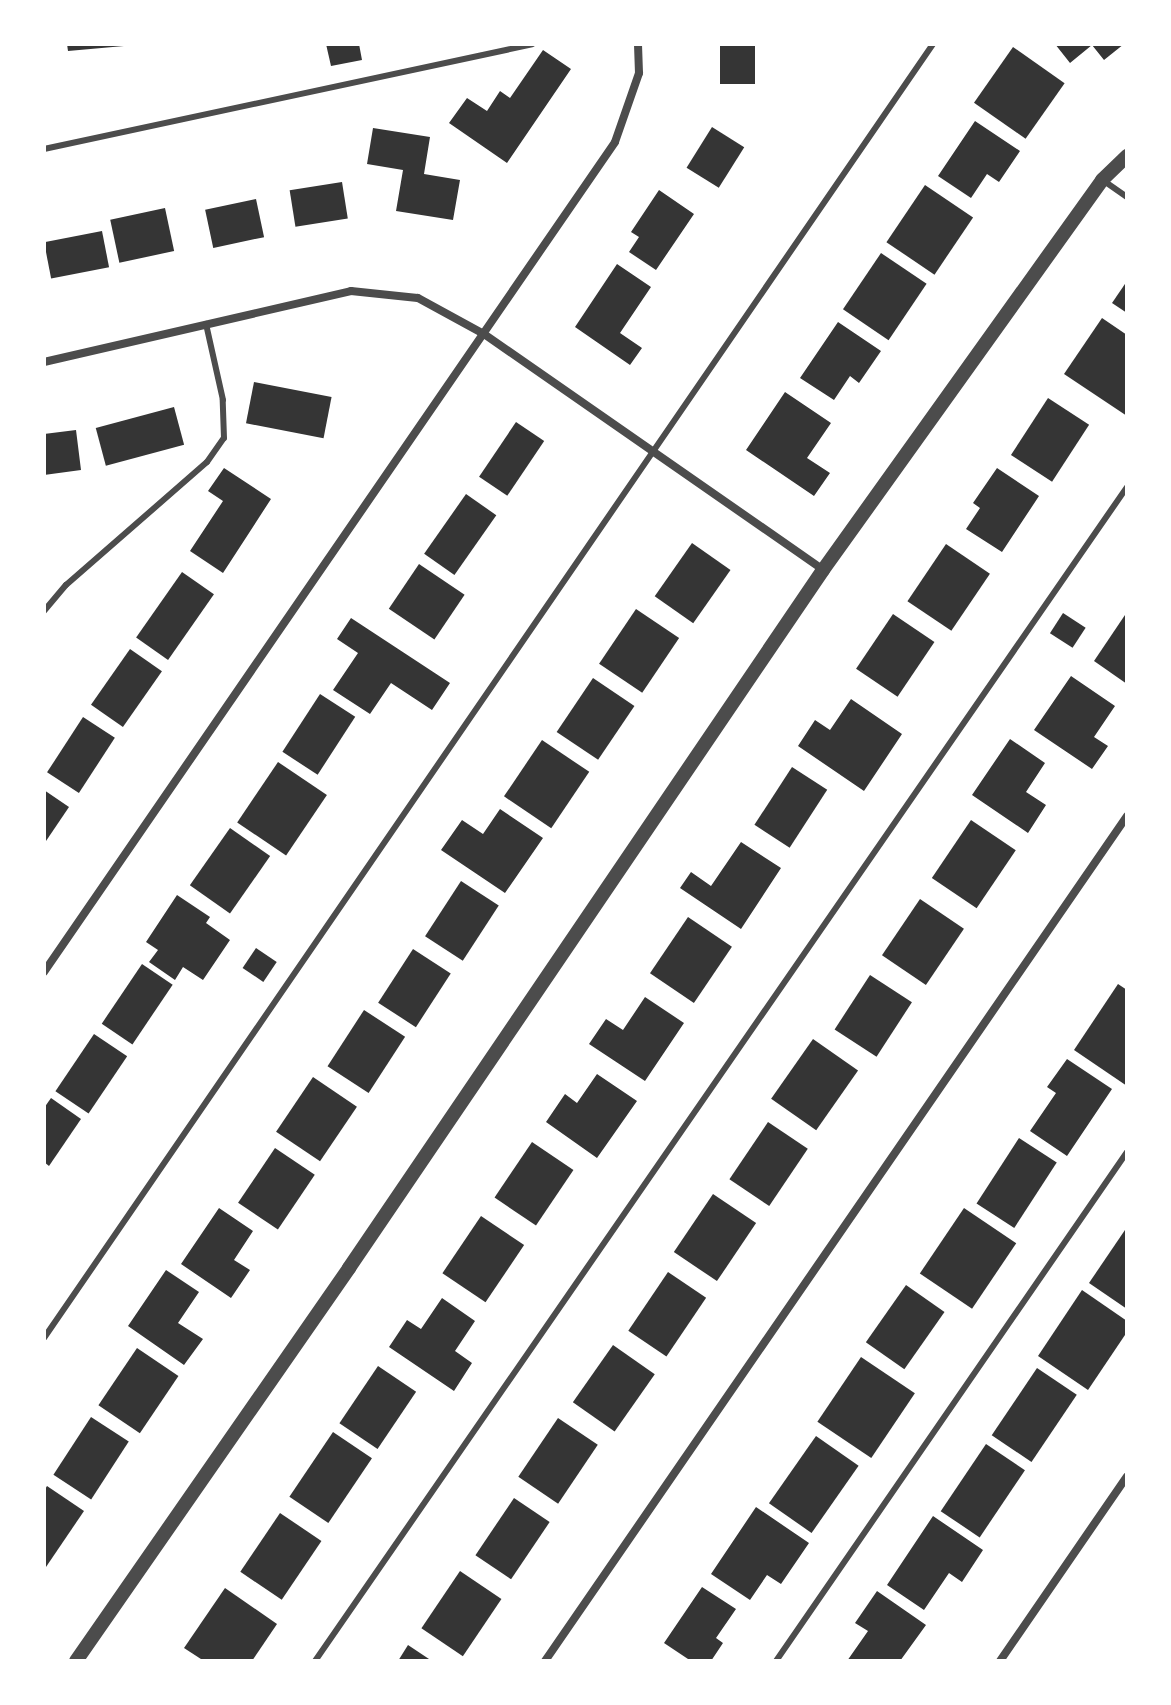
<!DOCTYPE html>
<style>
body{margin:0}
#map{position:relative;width:1171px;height:1705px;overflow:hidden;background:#fff;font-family:Lato,sans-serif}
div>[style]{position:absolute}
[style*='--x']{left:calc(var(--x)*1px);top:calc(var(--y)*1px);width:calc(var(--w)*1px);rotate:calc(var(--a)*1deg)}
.building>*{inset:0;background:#353535;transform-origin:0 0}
.service>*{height:6px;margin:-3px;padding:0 3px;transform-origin:3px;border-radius:3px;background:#4c4c4c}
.minor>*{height:8px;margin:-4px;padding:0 4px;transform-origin:4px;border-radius:4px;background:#4c4c4c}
.tertiary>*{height:14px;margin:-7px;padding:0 7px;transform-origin:7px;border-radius:7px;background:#4c4c4c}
span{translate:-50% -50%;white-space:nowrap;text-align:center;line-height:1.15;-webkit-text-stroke:8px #fff;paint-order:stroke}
.frame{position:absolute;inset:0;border:46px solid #fff;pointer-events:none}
</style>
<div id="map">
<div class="building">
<div style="clip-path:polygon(67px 44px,123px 44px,124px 46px,68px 51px)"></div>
<div style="clip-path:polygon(326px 44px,359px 44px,362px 60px,331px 66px)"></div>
<div style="left:720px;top:44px;width:35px;height:40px"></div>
<div style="clip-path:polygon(1055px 44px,1124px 44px,1104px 60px,1092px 45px,1070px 63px)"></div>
<div style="left:1013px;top:47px;width:63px;height:68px;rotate:35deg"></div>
<div style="clip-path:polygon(543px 50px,571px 69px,507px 163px,449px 123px,467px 98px,487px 111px,500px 91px,510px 98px)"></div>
<div style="clip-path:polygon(975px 121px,1020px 151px,999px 182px,987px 174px,971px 198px,938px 176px)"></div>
<div style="left:712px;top:127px;width:38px;height:48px;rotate:32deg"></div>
<div style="clip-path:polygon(373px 128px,430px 137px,424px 174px,460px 180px,453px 220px,396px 211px,403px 170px,367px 164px)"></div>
<div style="left:342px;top:182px;width:37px;height:53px;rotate:81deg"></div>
<div style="left:925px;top:185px;width:58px;height:69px;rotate:34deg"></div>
<div style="clip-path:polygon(659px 190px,694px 214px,656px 270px,629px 252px,639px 237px,631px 232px)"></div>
<div style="left:256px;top:199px;width:39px;height:52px;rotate:78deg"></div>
<div style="left:165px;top:208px;width:44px;height:56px;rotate:78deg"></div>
<div style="left:102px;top:231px;width:37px;height:59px;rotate:79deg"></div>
<div style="left:881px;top:253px;width:55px;height:68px;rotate:34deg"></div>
<div style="clip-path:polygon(617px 264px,651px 287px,620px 333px,642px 348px,630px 365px,575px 327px)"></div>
<div style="clip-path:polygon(1127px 281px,1127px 313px,1112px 303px)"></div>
<div style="clip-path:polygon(1102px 318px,1127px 335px,1127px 416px,1064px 374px)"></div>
<div style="clip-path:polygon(838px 322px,881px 351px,859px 383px,850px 376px,834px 400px,800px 378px)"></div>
<div style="left:254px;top:382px;width:79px;height:42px;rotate:11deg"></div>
<div style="clip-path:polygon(785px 392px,831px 423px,807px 458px,830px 473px,814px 496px,746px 450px)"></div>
<div style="left:1048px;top:398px;width:49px;height:68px;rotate:33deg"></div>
<div style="left:174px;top:407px;width:39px;height:81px;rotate:75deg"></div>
<div style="left:516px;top:422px;width:34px;height:66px;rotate:34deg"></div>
<div style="clip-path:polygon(76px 430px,81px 470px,44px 475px,44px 434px)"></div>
<div style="clip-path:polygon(224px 468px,271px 499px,223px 573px,190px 551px,223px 501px,208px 491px)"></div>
<div style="clip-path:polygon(997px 468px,1039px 496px,1002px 552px,966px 529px,980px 508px,973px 503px)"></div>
<div style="left:466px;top:494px;width:37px;height:73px;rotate:35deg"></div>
<div style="left:692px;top:543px;width:47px;height:65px;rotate:35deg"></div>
<div style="left:946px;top:544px;width:53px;height:69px;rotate:34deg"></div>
<div style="left:419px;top:564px;width:55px;height:54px;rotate:34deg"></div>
<div style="left:182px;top:572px;width:39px;height:80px;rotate:35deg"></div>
<div style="left:636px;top:609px;width:52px;height:66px;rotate:34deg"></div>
<div style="clip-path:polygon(1127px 612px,1127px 684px,1094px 661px)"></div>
<div style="left:1063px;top:613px;width:27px;height:24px;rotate:33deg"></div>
<div style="left:893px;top:614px;width:50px;height:66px;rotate:34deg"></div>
<div style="clip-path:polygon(351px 618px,450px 683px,432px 710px,391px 683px,370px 714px,333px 690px,358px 653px,337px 639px)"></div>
<div style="left:130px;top:649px;width:39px;height:68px;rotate:35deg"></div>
<div style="clip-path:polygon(1071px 676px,1115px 706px,1094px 737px,1108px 746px,1092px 769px,1034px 730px)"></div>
<div style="left:593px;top:678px;width:50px;height:65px;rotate:34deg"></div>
<div style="left:320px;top:694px;width:42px;height:69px;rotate:33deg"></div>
<div style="clip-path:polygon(851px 699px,902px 734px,864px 791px,798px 746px,815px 720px,830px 730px)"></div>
<div style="left:83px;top:717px;width:38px;height:66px;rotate:33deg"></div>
<div style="clip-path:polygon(1010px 739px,1045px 763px,1026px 792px,1046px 805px,1028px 833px,972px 795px)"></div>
<div style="left:542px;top:740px;width:57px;height:68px;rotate:34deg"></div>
<div style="left:278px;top:762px;width:59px;height:73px;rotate:34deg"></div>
<div style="left:792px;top:767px;width:42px;height:69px;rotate:33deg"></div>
<div style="clip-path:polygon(44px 790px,69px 807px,44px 844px)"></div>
<div style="clip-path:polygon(500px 809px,543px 838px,505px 893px,441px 850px,462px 820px,483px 834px)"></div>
<div style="left:971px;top:820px;width:54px;height:70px;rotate:34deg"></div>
<div style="left:230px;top:828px;width:49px;height:70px;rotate:35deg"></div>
<div style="clip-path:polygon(741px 842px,781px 868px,741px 929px,680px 888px,691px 872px,711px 886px)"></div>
<div style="left:461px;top:881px;width:45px;height:66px;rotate:33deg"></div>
<div style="clip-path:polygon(177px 895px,210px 917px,206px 923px,230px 940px,203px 980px,183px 967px,175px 980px,149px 962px,158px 950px,146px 942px)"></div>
<div style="left:920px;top:899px;width:53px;height:68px;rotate:34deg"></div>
<div style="left:688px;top:917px;width:53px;height:68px;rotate:34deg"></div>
<div style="left:256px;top:948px;width:25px;height:24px;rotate:34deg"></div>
<div style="left:413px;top:949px;width:45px;height:64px;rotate:33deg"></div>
<div style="left:142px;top:964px;width:37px;height:72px;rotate:34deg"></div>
<div style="left:870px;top:975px;width:50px;height:65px;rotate:33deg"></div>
<div style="clip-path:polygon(1118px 984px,1127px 990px,1127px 1086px,1074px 1050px)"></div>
<div style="clip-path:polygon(645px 997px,684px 1023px,645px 1081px,589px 1044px,606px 1019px,623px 1030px)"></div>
<div style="left:364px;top:1010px;width:49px;height:67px;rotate:33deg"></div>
<div style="left:94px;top:1034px;width:40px;height:69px;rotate:34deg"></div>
<div style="left:813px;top:1039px;width:55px;height:73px;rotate:35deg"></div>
<div style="clip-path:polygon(1067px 1059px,1112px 1089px,1067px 1156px,1030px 1131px,1056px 1093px,1047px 1087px)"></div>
<div style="clip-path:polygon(597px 1074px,637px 1101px,597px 1158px,546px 1122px,565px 1094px,577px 1103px)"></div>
<div style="left:313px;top:1077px;width:53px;height:66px;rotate:34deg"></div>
<div style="clip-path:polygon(51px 1098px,81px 1119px,49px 1166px,44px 1162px,44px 1108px)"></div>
<div style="left:768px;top:1122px;width:48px;height:69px;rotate:34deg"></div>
<div style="left:1019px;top:1138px;width:45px;height:78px;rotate:33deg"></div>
<div style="left:532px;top:1142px;width:50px;height:67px;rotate:34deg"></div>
<div style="left:275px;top:1148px;width:48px;height:66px;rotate:34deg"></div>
<div style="left:713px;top:1194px;width:52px;height:70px;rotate:34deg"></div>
<div style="clip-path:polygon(219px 1208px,253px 1231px,234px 1260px,250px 1270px,231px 1298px,181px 1264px)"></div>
<div style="left:964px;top:1208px;width:63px;height:79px;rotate:34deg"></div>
<div style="left:481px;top:1216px;width:52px;height:69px;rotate:34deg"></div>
<div style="clip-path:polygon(1127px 1227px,1127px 1309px,1089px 1283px)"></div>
<div style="clip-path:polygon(166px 1270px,199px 1292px,178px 1323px,203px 1339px,184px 1365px,128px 1326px)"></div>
<div style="left:668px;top:1272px;width:46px;height:71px;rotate:34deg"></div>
<div style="left:906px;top:1285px;width:47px;height:70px;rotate:35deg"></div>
<div style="clip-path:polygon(1082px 1290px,1127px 1321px,1127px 1332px,1088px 1390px,1038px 1356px)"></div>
<div style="clip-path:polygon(442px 1298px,475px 1321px,455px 1351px,472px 1363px,454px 1391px,389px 1347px,407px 1320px,421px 1329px)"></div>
<div style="left:613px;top:1345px;width:51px;height:70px;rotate:35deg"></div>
<div style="left:137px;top:1348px;width:50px;height:69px;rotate:34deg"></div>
<div style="left:861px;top:1357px;width:65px;height:78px;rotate:34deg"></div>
<div style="left:378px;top:1366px;width:46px;height:69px;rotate:34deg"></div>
<div style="left:1037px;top:1368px;width:48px;height:81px;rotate:34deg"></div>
<div style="left:91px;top:1417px;width:45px;height:69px;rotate:33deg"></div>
<div style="left:558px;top:1418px;width:48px;height:71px;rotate:34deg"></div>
<div style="left:333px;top:1432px;width:47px;height:78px;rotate:34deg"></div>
<div style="left:816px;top:1436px;width:52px;height:82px;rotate:35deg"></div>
<div style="left:986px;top:1444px;width:47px;height:81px;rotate:34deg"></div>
<div style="clip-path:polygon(47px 1486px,84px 1511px,46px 1567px,44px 1491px)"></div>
<div style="left:514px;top:1498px;width:43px;height:69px;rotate:34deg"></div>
<div style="clip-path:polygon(756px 1507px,809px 1543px,781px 1584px,767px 1575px,750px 1600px,711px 1574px)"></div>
<div style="left:280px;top:1513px;width:50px;height:71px;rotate:34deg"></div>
<div style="clip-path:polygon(933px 1516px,983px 1550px,962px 1582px,949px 1573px,924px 1610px,887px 1585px)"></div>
<div style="left:460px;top:1571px;width:50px;height:69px;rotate:34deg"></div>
<div style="clip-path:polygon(702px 1587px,736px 1609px,716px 1638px,723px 1643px,711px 1661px,691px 1661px,664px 1643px)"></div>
<div style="clip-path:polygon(225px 1588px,277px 1624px,252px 1661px,204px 1661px,184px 1648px)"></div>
<div style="clip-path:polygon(877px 1591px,926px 1625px,900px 1661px,847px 1661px,868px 1631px,855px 1623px)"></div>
<div style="clip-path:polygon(408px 1645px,432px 1661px,398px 1661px)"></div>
</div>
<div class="service">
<div style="--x:44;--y:149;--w:499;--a:-12.1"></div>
<div style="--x:1104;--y:181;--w:28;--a:35"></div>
<div style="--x:44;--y:611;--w:34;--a:-50"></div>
<div style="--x:66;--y:585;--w:187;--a:-41.1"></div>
<div style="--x:207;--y:462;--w:29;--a:-55"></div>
<div style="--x:224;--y:438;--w:38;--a:-92"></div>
<div style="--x:223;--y:400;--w:78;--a:-102.6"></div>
<div style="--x:44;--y:1338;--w:1570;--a:-55.51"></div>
<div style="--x:315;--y:1661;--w:1427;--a:-55.33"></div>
<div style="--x:776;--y:1661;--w:618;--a:-55.41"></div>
</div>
<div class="minor">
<div style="--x:44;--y:362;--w:315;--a:-13"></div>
<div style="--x:351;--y:291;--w:67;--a:6"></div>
<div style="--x:418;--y:298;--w:75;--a:28.6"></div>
<div style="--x:484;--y:334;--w:413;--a:34.8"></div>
<div style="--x:44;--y:972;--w:1007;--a:-55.47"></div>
<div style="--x:615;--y:142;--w:73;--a:-70.8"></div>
<div style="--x:639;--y:73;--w:29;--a:-92"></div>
<div style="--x:545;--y:1661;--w:1026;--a:-55.44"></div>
<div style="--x:1000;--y:1661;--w:224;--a:-55.5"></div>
</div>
<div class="tertiary">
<div style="--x:76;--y:1661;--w:479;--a:-55.2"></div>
<div style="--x:349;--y:1268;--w:844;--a:-55.82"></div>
<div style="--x:823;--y:570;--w:480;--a:-54.4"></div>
<div style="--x:1102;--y:180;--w:35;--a:-44"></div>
</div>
<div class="frame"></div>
</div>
